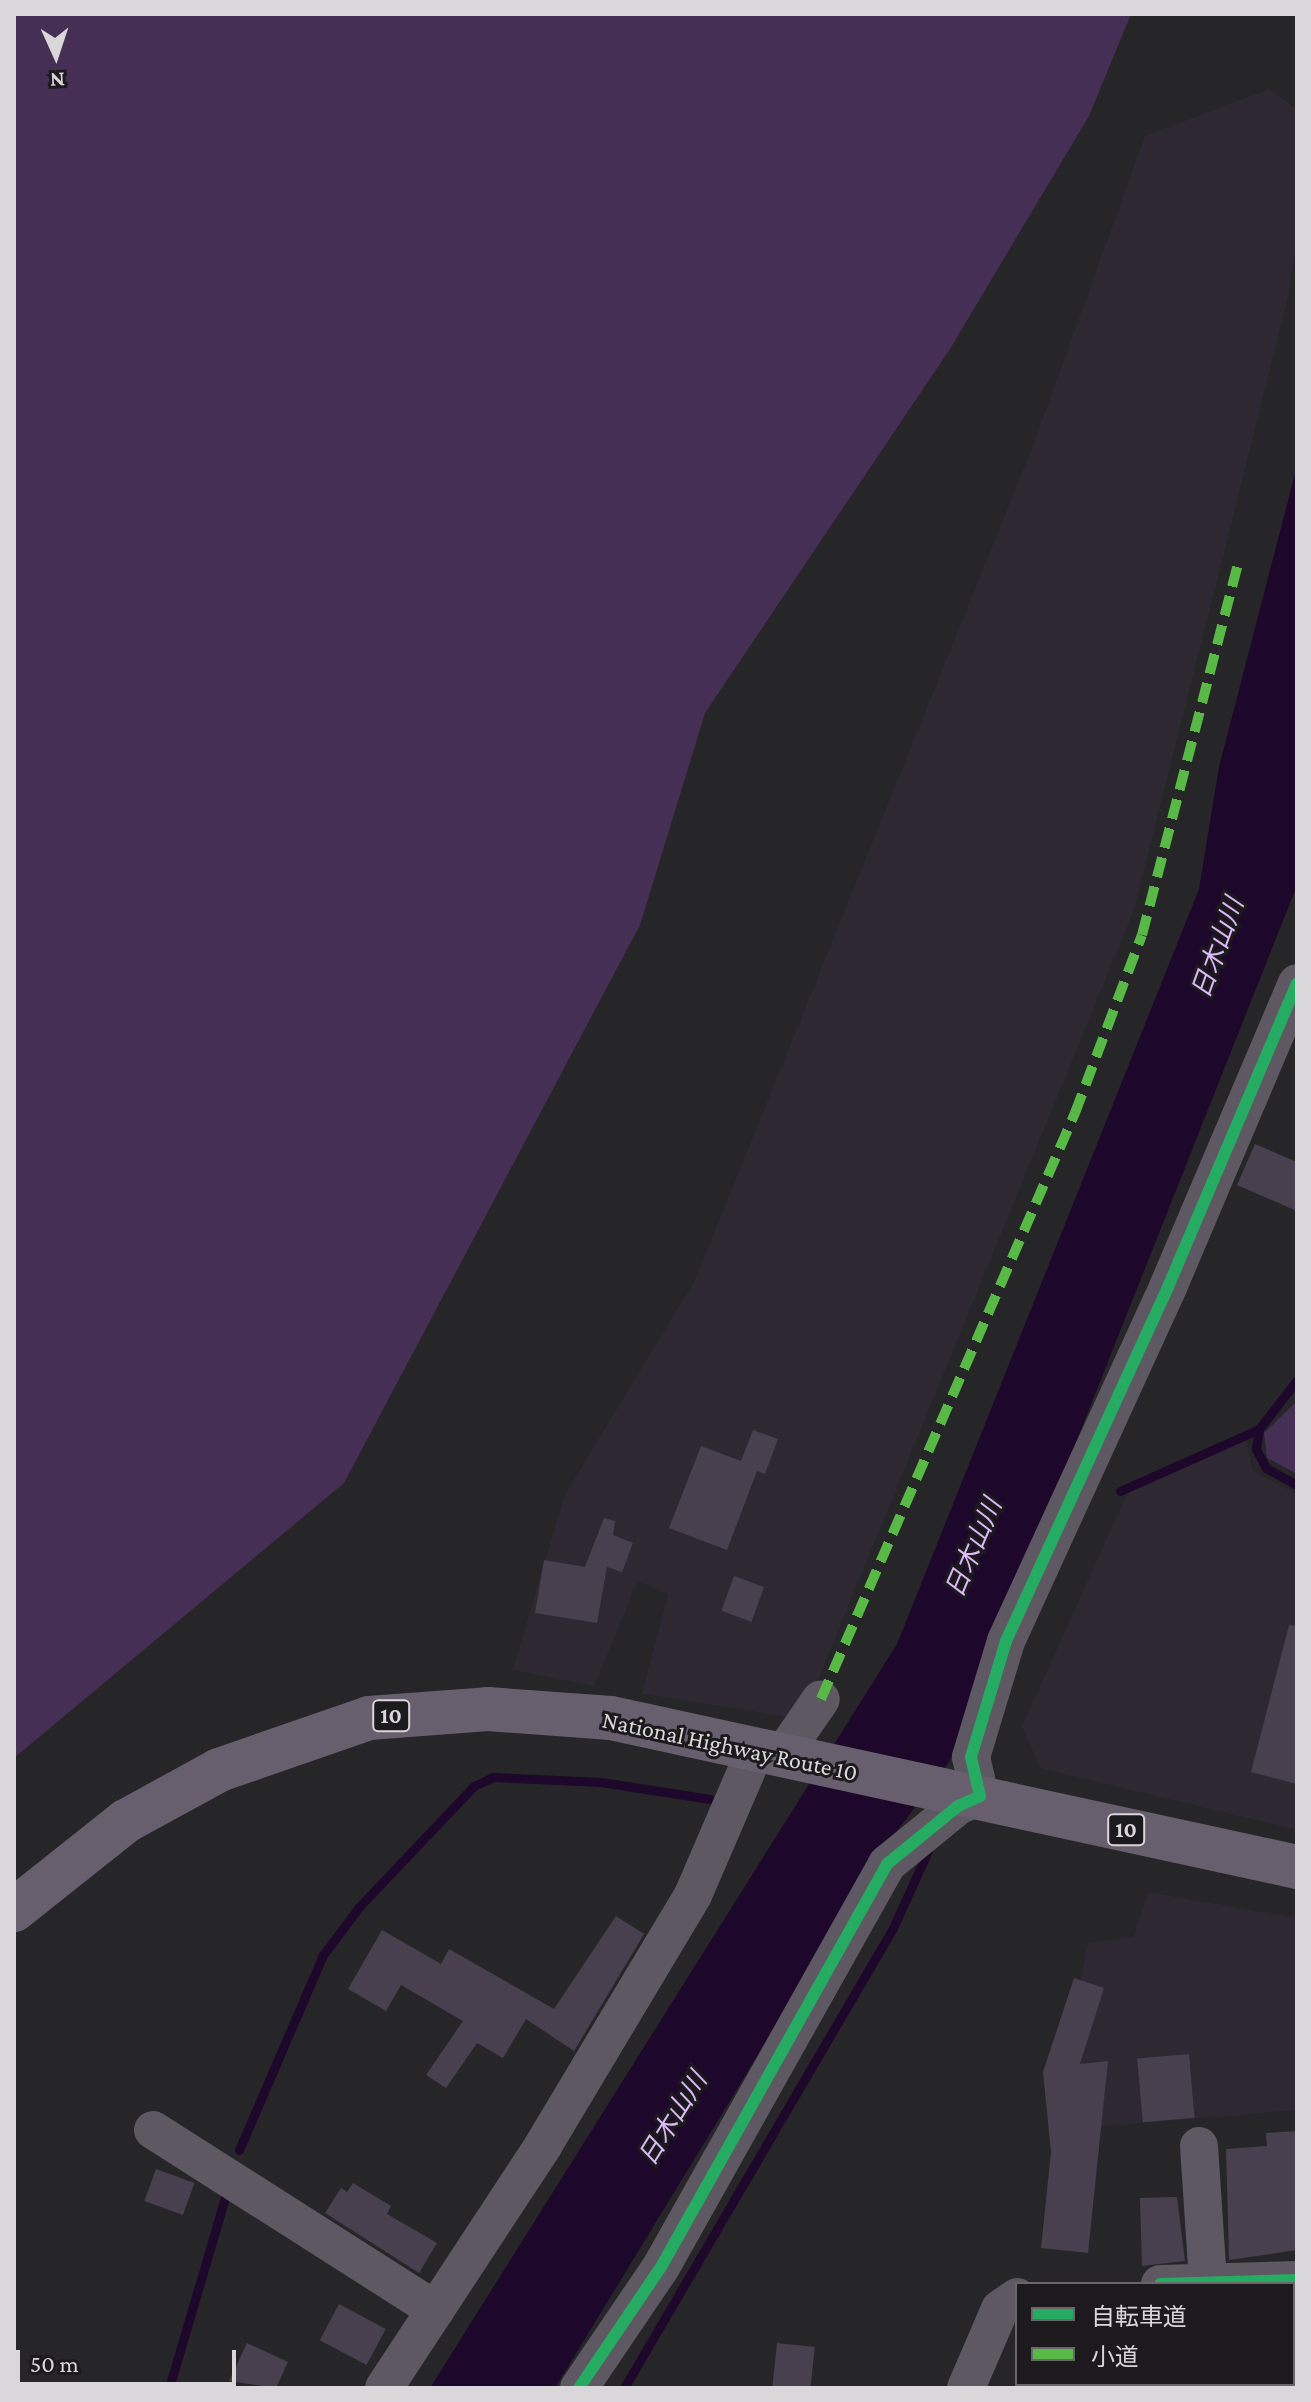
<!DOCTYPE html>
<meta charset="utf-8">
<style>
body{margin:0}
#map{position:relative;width:1311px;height:2402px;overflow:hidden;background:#262527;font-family:"Crimson Pro","Noto Sans JP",serif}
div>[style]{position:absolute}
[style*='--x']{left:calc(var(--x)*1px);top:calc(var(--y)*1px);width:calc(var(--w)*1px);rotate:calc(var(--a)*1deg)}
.built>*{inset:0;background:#2d2831}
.green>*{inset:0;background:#452f55}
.water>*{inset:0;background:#1d072b}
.stream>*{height:9px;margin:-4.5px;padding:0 4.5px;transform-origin:4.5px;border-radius:4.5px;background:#1d072b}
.building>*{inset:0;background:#48404e;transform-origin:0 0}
.minor>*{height:38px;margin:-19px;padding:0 19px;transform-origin:19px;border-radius:19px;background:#5d5861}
.highway>*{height:44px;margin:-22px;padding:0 22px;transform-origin:22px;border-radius:22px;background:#675f6d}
.quiet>*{height:10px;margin-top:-5px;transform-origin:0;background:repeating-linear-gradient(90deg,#58b947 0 20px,transparent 0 30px)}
.cycleway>*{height:12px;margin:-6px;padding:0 6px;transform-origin:6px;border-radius:6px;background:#26ab63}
span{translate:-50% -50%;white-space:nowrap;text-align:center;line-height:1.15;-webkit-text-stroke:6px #1d1a1e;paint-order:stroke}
.shield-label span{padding:2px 6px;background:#1d1a1e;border:2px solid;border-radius:6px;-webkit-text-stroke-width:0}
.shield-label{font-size:22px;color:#d9d7da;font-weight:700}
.street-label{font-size:24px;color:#d9d7da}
.water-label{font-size:26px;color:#dbb8f8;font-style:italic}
.frame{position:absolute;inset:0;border:16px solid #d9d7da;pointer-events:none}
.legend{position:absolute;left:1015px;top:2282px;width:280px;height:104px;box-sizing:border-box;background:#1d1a1e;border:2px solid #686669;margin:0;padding:10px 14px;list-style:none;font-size:24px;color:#d9d7da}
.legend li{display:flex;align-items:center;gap:16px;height:40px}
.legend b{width:40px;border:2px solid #686669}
.north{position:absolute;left:16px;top:16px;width:80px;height:80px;-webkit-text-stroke:6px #1d1a1e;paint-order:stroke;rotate:177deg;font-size:22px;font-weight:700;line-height:32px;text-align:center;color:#d9d7da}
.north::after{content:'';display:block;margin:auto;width:28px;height:36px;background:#d9d7da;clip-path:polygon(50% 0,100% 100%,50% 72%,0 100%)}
.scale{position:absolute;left:16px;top:2350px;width:220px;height:36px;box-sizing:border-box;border:4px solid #d9d7da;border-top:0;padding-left:10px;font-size:24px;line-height:28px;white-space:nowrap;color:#d9d7da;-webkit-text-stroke:6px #1d1a1e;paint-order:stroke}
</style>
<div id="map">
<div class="built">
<div style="clip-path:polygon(1269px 89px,1297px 109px,1297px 239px,1288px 299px,1134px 910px,802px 1719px,642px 1694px,668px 1594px,638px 1581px,594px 1686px,513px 1670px,564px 1496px,695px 1280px,1032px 448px,1145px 136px)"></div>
<div style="clip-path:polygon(1246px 1440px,1253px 1471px,1297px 1494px,1297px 1830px,1040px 1768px,1022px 1726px,1126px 1496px,1137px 1485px)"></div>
<div style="clip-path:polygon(1148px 1892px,1297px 1918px,1297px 2110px,1050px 2131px,1088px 1943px,1134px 1936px)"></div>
</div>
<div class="green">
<div style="clip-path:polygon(14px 14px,1131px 14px,1089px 116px,950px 349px,705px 713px,640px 925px,344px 1483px,14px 1758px)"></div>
<div style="clip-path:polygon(1297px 1401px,1297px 1474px,1267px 1458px,1264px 1433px)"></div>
</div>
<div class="water">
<div style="clip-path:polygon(1297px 466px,1296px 888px,949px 1762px,882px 1851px,555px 2388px,430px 2388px,897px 1644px,1199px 889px,1219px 767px)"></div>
</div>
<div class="stream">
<div style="--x:1259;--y:1429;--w:20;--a:99"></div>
<div style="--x:1256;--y:1449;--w:21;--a:62"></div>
<div style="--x:1266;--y:1468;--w:35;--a:29"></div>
<div style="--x:1120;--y:1491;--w:152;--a:-24"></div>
<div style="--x:1259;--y:1429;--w:62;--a:-52.2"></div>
<div style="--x:239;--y:2150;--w:212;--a:-66.7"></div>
<div style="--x:323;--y:1955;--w:60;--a:-53.1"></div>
<div style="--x:359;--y:1907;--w:167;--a:-46.5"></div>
<div style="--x:474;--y:1786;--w:21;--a:-25"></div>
<div style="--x:493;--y:1777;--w:108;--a:2.7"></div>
<div style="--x:601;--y:1782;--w:110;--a:8.9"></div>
<div style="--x:169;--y:2388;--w:209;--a:-73.6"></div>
<div style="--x:624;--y:2388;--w:533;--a:-59.68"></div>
<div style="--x:893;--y:1928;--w:85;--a:-65.6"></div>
</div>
<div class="building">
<div style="clip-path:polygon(1255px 1144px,1297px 1162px,1297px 1211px,1237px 1185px)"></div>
<div style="clip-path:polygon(753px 1430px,778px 1439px,765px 1474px,757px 1471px,727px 1550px,669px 1528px,701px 1446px,741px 1461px)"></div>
<div style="clip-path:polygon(604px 1518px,615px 1521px,613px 1535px,633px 1543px,622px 1572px,607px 1567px,597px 1623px,535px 1613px,544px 1560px,585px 1567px)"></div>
<div style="left:734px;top:1576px;width:32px;height:37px;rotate:20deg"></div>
<div style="clip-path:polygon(1289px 1625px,1297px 1626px,1297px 1784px,1251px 1772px)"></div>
<div style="clip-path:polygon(616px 1916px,644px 1934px,574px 2051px,526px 2019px,503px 2058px,477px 2043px,446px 2088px,426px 2075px,463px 2021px,401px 1985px,386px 2011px,348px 1989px,382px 1930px,441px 1964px,449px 1949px,554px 2009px)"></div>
<div style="clip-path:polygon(1074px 1978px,1104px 1988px,1080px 2064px,1108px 2061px,1088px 2253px,1041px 2248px,1051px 2152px,1043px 2072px)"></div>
<div style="left:1189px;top:2054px;width:64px;height:52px;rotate:85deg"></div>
<div style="clip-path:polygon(1297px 2131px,1297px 2250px,1229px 2260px,1226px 2149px,1267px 2146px,1266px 2133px)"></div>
<div style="left:156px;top:2169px;width:41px;height:34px;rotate:20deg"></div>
<div style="clip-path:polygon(353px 2183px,391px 2206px,387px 2214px,437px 2243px,419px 2273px,325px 2213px,341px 2188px,347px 2192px)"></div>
<div style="clip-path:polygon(1177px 2197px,1185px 2261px,1142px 2266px,1140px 2198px)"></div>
<div style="left:339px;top:2304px;width:53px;height:41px;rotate:28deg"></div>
<div style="clip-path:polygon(247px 2343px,288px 2362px,276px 2388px,229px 2381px)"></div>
<div style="left:777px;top:2343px;width:38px;height:45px;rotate:6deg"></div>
</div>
<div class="minor">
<div style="--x:781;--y:1757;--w:70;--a:-55.4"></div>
<div style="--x:153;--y:2130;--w:335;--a:32.5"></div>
<div style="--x:1199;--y:2146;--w:135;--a:86.2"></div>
<div style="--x:1160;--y:2284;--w:137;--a:-1.7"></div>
<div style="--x:384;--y:2388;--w:292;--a:-56.7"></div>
<div style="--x:544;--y:2144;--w:290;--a:-59.1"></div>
<div style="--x:693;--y:1895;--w:157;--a:-66.7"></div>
<div style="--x:579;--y:2388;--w:146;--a:-55.9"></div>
<div style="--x:661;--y:2267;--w:462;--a:-60.7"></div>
<div style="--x:887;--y:1864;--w:92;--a:-39.2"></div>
<div style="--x:958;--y:1806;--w:24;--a:-24"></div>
<div style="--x:980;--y:1796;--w:40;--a:-103"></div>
<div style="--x:971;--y:1757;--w:121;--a:-73.2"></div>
<div style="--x:1006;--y:1641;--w:389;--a:-65.4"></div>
<div style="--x:1168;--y:1287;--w:330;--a:-67"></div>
<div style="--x:966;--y:2388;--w:86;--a:-66.7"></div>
<div style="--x:1000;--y:2309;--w:21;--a:-35"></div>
</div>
<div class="highway">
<div style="--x:14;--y:1910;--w:143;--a:-38.5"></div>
<div style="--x:126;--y:1821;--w:106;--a:-28.7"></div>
<div style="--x:219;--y:1770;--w:159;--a:-19.1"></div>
<div style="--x:369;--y:1718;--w:119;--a:-4.3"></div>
<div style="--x:488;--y:1709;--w:123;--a:4.2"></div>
<div style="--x:611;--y:1718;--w:702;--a:12.25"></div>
</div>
<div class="quiet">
<div style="--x:821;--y:1699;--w:639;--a:-66.57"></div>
<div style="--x:1075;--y:1113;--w:190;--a:-69.4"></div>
<div style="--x:1142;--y:935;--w:384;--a:-75.5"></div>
</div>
<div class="cycleway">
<div style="--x:1160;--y:2284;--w:137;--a:-1.7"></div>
<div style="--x:579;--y:2388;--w:146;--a:-55.9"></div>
<div style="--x:661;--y:2267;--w:462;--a:-60.7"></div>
<div style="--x:887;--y:1864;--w:92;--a:-39.2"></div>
<div style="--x:958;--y:1806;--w:24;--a:-24"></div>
<div style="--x:980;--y:1796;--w:40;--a:-103"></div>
<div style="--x:971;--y:1757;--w:121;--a:-73.2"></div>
<div style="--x:1006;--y:1641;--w:389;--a:-65.4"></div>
<div style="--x:1168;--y:1287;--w:330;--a:-67"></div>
</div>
<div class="shield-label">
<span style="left:391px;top:1716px">10</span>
<span style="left:1126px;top:1830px">10</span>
</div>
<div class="street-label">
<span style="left:730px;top:1746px;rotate:12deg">National Highway Route 10</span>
</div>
<div class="water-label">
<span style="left:1218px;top:948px;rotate:-70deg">日木山川</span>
<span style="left:974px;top:1548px;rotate:-67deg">日木山川</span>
<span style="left:673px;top:2119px;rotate:-58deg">日木山川</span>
</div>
<div class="frame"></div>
<ul class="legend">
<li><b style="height:10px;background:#26ab63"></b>自転車道</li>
<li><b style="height:10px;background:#58b947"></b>小道</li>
</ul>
<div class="north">N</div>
<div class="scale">50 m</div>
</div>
